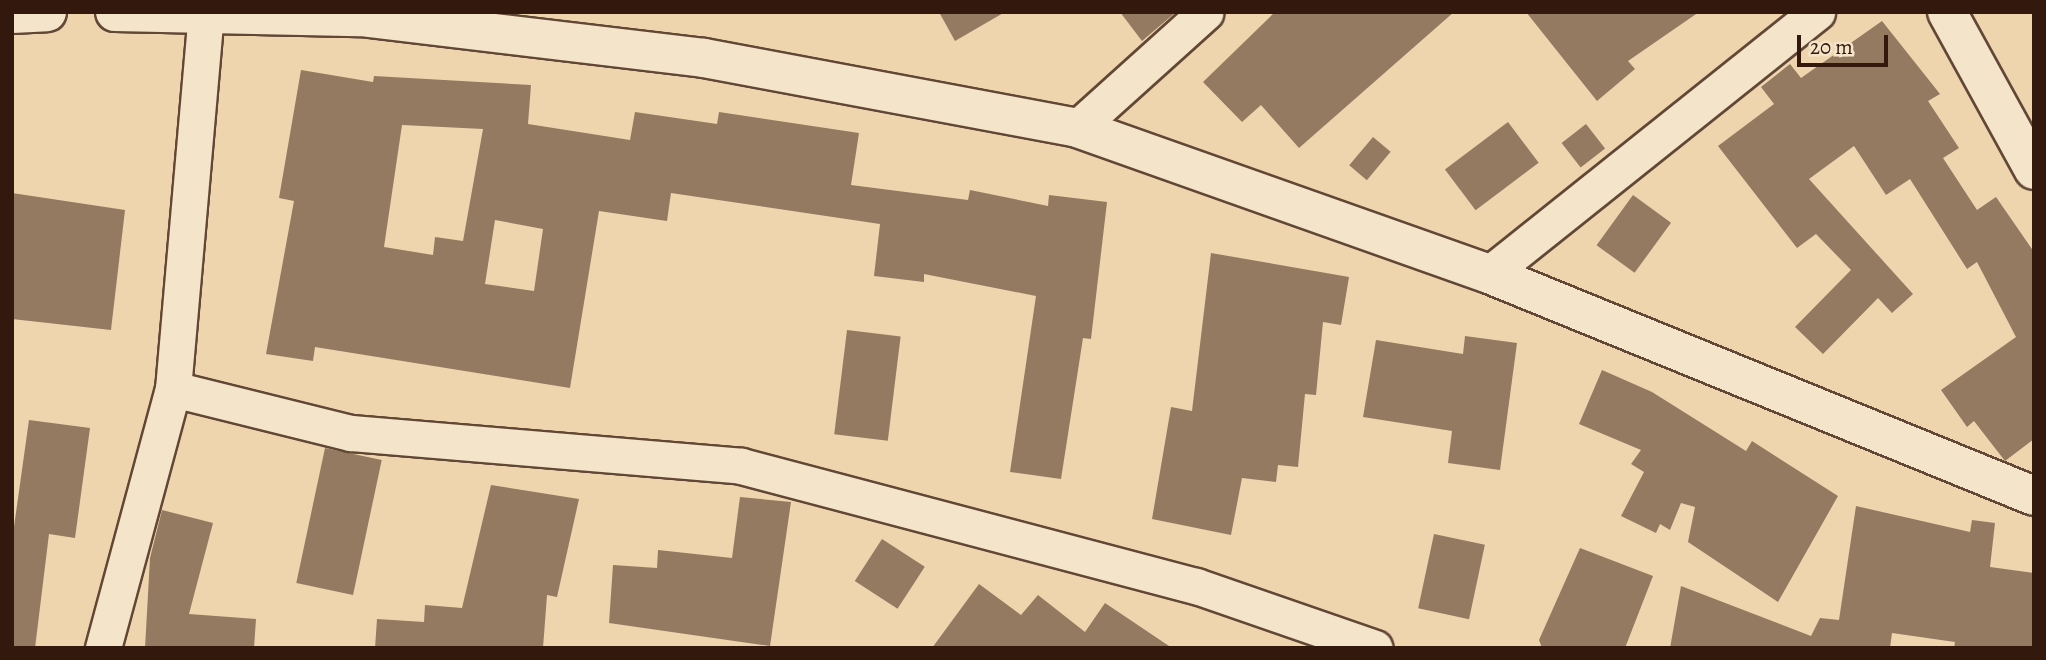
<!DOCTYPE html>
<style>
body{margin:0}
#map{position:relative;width:2046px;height:660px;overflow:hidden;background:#eed5ae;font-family:Alegreya,serif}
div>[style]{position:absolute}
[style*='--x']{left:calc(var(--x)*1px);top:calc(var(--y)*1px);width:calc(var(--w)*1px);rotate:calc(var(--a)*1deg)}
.building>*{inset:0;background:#947a61;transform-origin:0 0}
.roads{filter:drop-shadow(2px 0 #624736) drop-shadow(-2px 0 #624736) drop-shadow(0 2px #624736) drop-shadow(0 -2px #624736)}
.minor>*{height:35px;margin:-17.5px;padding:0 17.5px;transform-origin:17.5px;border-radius:17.5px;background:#f4e4ca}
.tertiary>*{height:38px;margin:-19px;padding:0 19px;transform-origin:19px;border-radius:19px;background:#f4e4ca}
span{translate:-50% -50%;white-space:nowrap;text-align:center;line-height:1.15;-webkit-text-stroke:6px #f4e4ca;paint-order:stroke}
.frame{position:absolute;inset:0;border:14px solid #33180e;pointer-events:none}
.scale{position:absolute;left:1797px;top:35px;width:91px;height:32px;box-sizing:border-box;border:4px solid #33180e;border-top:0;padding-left:9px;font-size:21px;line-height:24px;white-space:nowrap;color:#33180e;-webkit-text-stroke:5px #f4e4ca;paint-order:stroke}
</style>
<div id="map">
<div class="building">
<div style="clip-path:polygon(939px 12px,1005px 12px,955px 41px)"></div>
<div style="clip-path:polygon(1120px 12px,1176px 12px,1142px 41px)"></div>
<div style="clip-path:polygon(1275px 12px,1454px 12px,1299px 148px,1261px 105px,1242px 122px,1203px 82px)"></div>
<div style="clip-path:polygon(1526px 12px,1699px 12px,1628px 61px,1635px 69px,1597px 101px)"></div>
<div style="clip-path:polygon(1882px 21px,1940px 94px,1928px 101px,1959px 148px,1943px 158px,1977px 210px,1996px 197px,2034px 252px,2034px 439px,2005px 461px,1974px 421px,1967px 427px,1941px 390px,2016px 337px,1977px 262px,1967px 269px,1910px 179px,1886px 195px,1854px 146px,1809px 179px,1913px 294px,1892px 313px,1878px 298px,1823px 354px,1795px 327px,1851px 270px,1816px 234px,1797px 248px,1718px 146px,1774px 104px,1761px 87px,1790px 64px,1801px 78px)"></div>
<div style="clip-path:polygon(evenodd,301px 70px,373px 82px,374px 76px,531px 85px,528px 124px,630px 140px,635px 112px,717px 124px,719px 112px,859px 133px,851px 185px,968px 200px,970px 190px,1048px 206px,1049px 195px,1107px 202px,1091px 339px,1083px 338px,1061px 479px,1010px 472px,1036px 296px,924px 274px,924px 282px,874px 276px,880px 224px,671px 193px,667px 221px,599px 211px,570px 388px,315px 347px,313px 361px,266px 354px,294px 201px,279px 198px,301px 70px,402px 125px,483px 129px,463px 241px,435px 237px,433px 255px,384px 247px,402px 125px,301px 70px,495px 220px,543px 229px,534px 291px,485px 284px,495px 220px)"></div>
<div style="left:1508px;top:122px;width:51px;height:79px;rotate:53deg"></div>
<div style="left:1586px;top:124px;width:31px;height:31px;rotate:52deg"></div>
<div style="left:1373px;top:137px;width:23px;height:37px;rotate:40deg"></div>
<div style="clip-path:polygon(12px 193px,125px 210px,111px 330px,12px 319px)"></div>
<div style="left:1633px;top:195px;width:47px;height:62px;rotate:36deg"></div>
<div style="clip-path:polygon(1211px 253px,1349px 277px,1341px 325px,1323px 322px,1316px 395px,1305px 394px,1298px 467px,1278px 465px,1276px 482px,1242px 478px,1231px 535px,1152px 519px,1171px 407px,1192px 411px)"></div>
<div style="left:847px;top:330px;width:54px;height:105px;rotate:7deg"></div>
<div style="clip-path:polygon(1465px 336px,1517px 343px,1500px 470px,1448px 463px,1452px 431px,1363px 417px,1376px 340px,1463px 354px)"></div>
<div style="clip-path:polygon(1602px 370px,1652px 392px,1746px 451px,1752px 441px,1838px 496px,1778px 602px,1688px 542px,1695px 507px,1681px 503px,1670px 530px,1660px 524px,1656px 533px,1621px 516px,1644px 472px,1631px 464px,1641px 450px,1579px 424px)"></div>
<div style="clip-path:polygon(29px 420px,90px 428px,75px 538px,49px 534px,35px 648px,12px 648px,12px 541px)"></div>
<div style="left:325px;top:448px;width:58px;height:138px;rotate:12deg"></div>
<div style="clip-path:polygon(491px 485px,579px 499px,557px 597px,547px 595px,543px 648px,375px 648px,377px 619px,424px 622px,425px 605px,462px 608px)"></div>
<div style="clip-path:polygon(740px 497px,791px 502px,770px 646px,609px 623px,613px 565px,657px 568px,658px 550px,732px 558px)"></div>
<div style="clip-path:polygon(1856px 506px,1970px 532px,1972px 520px,1995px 523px,1990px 567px,2034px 573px,2034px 648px,1954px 648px,1955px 642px,1892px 633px,1890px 648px,1670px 648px,1681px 586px,1811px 636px,1820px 618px,1839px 620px)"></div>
<div style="clip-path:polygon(162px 510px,213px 523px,189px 614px,256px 619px,254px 648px,145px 648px,150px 558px)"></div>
<div style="left:1434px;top:534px;width:52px;height:76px;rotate:12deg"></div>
<div style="left:882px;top:539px;width:51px;height:50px;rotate:33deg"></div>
<div style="clip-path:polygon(1580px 548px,1653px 576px,1625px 648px,1542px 648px,1539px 640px)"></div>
<div style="clip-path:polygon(979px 584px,1021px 615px,1038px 595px,1085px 632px,1105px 603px,1172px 648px,932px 648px)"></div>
</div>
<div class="roads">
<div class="minor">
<div style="--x:1077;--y:128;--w:173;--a:-42"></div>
<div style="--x:1489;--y:274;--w:420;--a:-38.6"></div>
<div style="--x:173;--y:389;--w:183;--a:13.9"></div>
<div style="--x:351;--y:433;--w:391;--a:4.8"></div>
<div style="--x:741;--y:466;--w:471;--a:14.8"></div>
<div style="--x:1196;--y:586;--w:189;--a:19.1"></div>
<div style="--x:103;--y:648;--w:268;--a:-74.9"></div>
<div style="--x:173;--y:389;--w:376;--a:-85"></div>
</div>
<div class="tertiary">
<div style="--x:115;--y:12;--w:245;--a:1.2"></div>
<div style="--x:360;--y:17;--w:346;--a:6.8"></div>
<div style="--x:704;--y:58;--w:380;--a:10.6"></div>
<div style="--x:1077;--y:128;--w:437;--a:19.5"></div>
<div style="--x:1489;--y:274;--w:588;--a:22.16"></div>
<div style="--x:1947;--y:12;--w:180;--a:61.2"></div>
<div style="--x:12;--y:14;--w:35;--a:-3"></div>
</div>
</div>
<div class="frame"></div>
<div class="scale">20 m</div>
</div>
